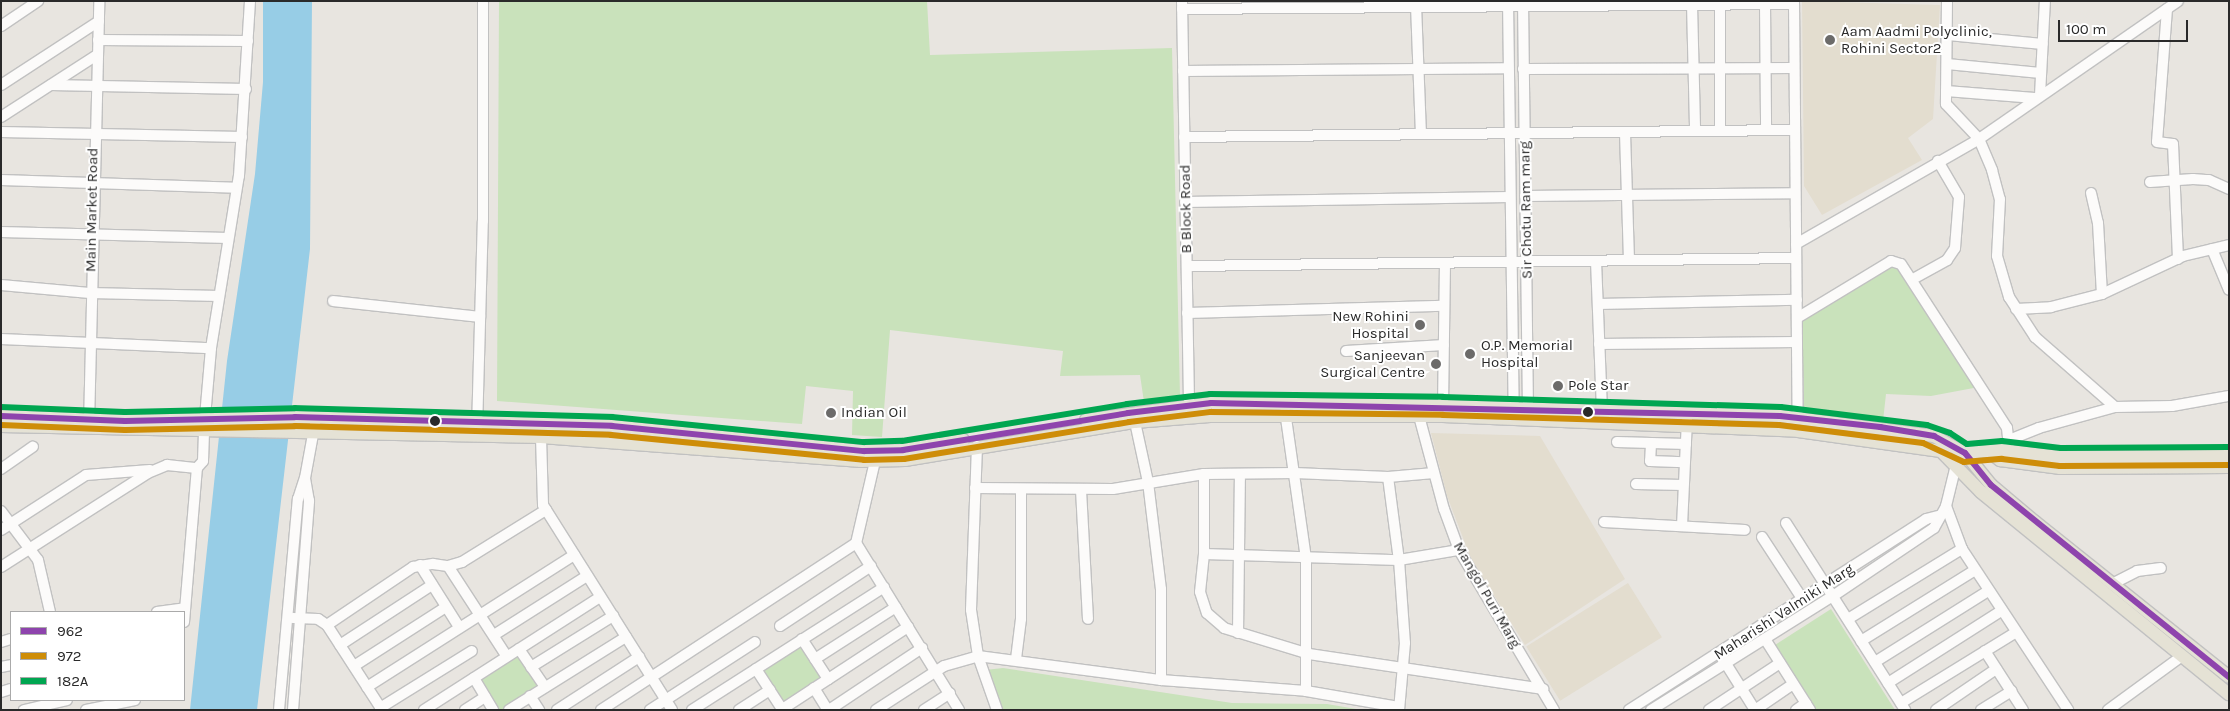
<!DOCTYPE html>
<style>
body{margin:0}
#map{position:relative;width:2230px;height:711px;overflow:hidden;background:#e8e5e0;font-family:Karla,sans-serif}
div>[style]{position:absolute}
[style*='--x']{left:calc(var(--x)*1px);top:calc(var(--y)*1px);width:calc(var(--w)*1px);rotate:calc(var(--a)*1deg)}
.education>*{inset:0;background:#e3ddcf;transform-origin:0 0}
.green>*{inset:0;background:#c9e2bb;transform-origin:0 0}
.water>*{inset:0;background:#97cde6}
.roads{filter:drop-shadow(1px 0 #c1c1c1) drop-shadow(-1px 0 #c1c1c1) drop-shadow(0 1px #c1c1c1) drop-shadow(0 -1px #c1c1c1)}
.minor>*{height:10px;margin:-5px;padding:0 5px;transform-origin:5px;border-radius:5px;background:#fcfbfa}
.major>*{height:12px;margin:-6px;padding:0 6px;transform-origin:6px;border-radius:6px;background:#e5e2d5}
.bus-1>*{height:6px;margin:-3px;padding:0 3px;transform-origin:3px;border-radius:3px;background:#8e44ad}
.bus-2>*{height:6px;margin:-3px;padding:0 3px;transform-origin:3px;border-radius:3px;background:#ce8d08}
.bus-3>*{height:6px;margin:-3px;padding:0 3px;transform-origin:3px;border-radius:3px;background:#00a651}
.dots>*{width:14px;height:14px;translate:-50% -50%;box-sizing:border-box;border:2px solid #fff;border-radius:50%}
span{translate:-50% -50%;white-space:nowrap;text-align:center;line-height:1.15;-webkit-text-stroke:4px #fff;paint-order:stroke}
.poi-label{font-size:15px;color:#2a2a2a}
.left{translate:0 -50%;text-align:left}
.right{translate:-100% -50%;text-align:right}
.street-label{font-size:15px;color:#2a2a2a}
.frame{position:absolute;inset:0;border:2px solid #2a2a2a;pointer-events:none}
.legend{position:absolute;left:10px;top:611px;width:175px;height:90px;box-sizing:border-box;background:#fff;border:1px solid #aaa;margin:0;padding:6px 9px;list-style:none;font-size:15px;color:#2a2a2a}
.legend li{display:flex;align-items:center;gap:10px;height:25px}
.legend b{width:25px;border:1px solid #aaa}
.scale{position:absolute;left:2058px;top:20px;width:130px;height:22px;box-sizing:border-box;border:2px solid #2a2a2a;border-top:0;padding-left:6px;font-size:15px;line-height:18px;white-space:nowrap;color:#2a2a2a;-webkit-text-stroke:4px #fff;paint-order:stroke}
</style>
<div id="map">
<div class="education">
<div style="clip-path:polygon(1802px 1px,1940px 5px,1933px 119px,1908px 138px,1922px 160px,1822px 215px,1804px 186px)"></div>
<div style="clip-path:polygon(1431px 433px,1540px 436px,1625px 579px,1525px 645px,1471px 559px,1447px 496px)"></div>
<div style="left:1628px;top:583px;width:64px;height:120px;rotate:58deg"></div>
</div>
<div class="green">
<div style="clip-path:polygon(499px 1px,927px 1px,930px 55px,1172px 48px,1180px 396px,1144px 402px,1140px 375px,1060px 376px,1063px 351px,890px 330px,882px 437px,852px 435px,853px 391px,806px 386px,802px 424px,497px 401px)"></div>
<div style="clip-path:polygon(1895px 264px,1979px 387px,1931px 396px,1886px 394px,1883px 421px,1804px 411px,1802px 320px)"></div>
<div style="clip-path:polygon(1831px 609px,1895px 710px,1815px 710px,1775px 645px)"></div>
<div style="left:802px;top:644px;width:40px;height:49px;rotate:57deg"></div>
<div style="clip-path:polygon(518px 653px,539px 686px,503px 710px,496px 710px,477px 679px)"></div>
<div style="clip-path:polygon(1003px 668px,1232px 703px,1327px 704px,1362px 710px,999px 710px,985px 670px)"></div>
</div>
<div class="water">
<div style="clip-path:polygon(263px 1px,312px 1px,310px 249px,257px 710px,190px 710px,227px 361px,255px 174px,263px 82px)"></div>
</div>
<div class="roads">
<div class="minor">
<div style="--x:1182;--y:1;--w:411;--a:89"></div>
<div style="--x:1508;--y:1;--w:414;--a:89.2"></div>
<div style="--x:1523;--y:1;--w:414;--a:89.3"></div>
<div style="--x:1794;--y:1;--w:418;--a:89.5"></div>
<div style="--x:1947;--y:1;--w:103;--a:90.6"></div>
<div style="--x:1946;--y:104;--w:48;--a:46.7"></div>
<div style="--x:1979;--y:139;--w:34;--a:67"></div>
<div style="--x:1992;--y:170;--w:30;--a:75"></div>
<div style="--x:2000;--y:199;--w:57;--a:93"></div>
<div style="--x:1997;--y:256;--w:43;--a:73.7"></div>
<div style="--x:2009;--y:297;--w:48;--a:57"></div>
<div style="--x:2035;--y:337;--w:106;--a:41.2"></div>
<div style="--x:2115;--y:407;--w:79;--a:164.6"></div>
<div style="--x:2039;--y:428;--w:32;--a:158"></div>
<div style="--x:1692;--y:4;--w:127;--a:88.6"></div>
<div style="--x:1765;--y:4;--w:126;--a:89.5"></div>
<div style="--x:1416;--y:5;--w:128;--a:87.8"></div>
<div style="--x:1182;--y:9;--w:612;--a:-0.47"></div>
<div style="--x:2167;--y:9;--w:133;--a:94.3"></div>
<div style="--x:2157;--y:142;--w:16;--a:7"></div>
<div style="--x:2173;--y:144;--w:115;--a:87.5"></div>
<div style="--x:1;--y:26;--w:45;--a:-34"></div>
<div style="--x:1948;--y:35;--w:95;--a:5.4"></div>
<div style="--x:98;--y:40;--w:150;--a:0.4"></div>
<div style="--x:1947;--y:64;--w:94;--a:5.5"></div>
<div style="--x:1523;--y:69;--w:271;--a:-0.2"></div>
<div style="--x:1183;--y:71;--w:325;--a:-0.5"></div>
<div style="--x:1;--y:85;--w:117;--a:-33.1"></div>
<div style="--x:51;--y:85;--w:195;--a:1.2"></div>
<div style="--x:1946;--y:91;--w:89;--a:4.5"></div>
<div style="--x:2040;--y:95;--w:94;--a:-87"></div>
<div style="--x:1;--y:117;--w:114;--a:-32.9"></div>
<div style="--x:1720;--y:131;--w:130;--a:-90"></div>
<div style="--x:1;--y:132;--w:241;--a:1.2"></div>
<div style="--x:1625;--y:133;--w:127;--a:88.2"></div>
<div style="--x:1184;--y:137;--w:611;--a:-0.66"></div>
<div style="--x:1;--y:180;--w:235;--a:1.9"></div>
<div style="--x:2150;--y:182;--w:43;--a:-4"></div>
<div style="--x:2193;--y:179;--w:16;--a:4"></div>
<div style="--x:2209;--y:180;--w:22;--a:24"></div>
<div style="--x:2091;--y:193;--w:31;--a:77"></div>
<div style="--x:2098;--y:223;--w:71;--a:86.8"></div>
<div style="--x:1525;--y:196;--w:270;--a:-0.6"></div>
<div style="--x:1185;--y:202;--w:325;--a:-0.9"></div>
<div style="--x:1;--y:232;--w:227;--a:1.5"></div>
<div style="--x:1796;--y:244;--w:211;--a:-29.8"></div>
<div style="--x:1979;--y:139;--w:242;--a:-34.7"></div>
<div style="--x:2212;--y:249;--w:44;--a:67.5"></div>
<div style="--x:1596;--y:261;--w:149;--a:87.7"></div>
<div style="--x:1187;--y:266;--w:609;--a:-0.75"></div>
<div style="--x:1913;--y:279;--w:39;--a:-29"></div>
<div style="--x:1947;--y:260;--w:14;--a:-56"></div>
<div style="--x:1955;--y:248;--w:51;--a:-85.5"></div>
<div style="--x:1959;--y:197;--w:42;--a:-120.3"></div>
<div style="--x:1;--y:285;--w:89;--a:5.1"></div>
<div style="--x:90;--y:293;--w:129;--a:1.3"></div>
<div style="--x:333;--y:301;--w:148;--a:6.2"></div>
<div style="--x:1598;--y:304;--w:199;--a:-1.2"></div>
<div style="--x:2016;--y:309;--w:35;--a:-3"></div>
<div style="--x:2051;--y:307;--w:53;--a:-14.3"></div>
<div style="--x:2102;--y:294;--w:89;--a:-25.1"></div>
<div style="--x:2183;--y:256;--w:47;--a:-13.4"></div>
<div style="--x:1187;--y:313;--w:257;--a:-1.6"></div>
<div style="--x:1797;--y:318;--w:110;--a:-31.2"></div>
<div style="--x:1891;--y:261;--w:10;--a:17"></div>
<div style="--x:1901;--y:264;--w:195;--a:57.1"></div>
<div style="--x:2007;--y:428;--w:18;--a:84"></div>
<div style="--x:1;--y:339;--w:210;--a:2.5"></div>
<div style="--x:1599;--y:344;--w:198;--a:-0.6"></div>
<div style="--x:1346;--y:351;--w:98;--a:-3.5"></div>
<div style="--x:1443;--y:406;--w:143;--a:-89.2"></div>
<div style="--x:2115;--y:407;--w:57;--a:-1"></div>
<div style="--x:2172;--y:406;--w:58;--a:-10"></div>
<div style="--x:1285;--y:411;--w:149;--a:81.9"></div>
<div style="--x:1306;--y:559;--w:132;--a:90"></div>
<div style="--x:1419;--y:416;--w:96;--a:75"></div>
<div style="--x:1444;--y:509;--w:44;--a:69.9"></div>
<div style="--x:1459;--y:550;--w:186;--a:59.3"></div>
<div style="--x:205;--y:417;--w:69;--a:-85"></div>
<div style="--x:211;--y:348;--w:174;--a:-80.8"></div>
<div style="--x:239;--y:176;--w:175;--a:-86.4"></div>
<div style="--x:1135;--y:422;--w:61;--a:77.8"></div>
<div style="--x:1148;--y:482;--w:108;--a:83.1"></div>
<div style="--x:1161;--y:589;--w:91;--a:90"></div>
<div style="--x:89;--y:425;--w:424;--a:-88.6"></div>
<div style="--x:477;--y:430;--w:209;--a:-88.4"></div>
<div style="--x:483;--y:221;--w:220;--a:-90"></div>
<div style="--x:541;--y:437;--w:68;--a:88.3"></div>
<div style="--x:543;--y:505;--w:242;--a:57.8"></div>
<div style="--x:1617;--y:442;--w:69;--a:1.7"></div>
<div style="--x:1651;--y:444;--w:17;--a:93"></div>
<div style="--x:1650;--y:461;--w:34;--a:2"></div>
<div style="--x:977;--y:446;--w:164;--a:92.1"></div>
<div style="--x:971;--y:610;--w:47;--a:81.3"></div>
<div style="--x:978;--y:656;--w:57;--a:70.6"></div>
<div style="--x:875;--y:461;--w:84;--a:103"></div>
<div style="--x:856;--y:543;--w:196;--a:58.3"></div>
<div style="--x:1;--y:469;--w:39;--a:-35"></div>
<div style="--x:1204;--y:474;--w:80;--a:90"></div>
<div style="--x:1204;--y:554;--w:38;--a:96"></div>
<div style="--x:1200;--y:592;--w:22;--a:72"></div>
<div style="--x:1207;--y:613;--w:23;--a:41"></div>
<div style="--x:1224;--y:628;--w:89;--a:17"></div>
<div style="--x:1309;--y:654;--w:237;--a:8.5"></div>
<div style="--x:1388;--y:477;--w:84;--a:82.5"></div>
<div style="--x:1399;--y:560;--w:83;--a:85.9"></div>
<div style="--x:1405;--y:643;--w:67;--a:95.1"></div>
<div style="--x:1636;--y:484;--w:47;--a:1.2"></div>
<div style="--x:975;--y:488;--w:138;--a:0.4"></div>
<div style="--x:1113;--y:489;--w:92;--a:-9.4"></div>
<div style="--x:1204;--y:474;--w:91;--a:-0.6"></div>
<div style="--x:1295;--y:473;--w:93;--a:2.5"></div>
<div style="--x:1388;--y:477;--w:46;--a:-5"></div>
<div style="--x:1081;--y:490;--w:129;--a:86.9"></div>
<div style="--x:1946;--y:506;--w:46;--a:69.6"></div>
<div style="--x:1962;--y:549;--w:193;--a:56.6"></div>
<div style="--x:1;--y:511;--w:61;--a:52.9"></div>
<div style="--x:38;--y:560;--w:53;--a:77"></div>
<div style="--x:1604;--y:522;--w:141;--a:3.2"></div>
<div style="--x:1786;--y:523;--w:222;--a:57.5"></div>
<div style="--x:1682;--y:526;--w:106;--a:-87.3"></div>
<div style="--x:1;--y:530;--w:101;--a:-32.9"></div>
<div style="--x:86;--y:475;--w:64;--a:-4.5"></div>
<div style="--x:1762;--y:537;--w:75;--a:56.9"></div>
<div style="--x:1204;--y:554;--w:195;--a:1.8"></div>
<div style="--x:1399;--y:560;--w:61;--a:-9.5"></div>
<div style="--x:420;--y:565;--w:73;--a:57.8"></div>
<div style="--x:448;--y:566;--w:108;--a:57"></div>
<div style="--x:1;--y:567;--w:174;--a:-32.6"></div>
<div style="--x:148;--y:473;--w:21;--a:-23"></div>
<div style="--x:167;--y:465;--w:30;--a:6"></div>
<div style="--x:197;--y:468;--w:9;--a:-49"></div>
<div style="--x:203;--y:461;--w:29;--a:-88"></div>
<div style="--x:2112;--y:584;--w:28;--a:-27"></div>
<div style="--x:2137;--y:571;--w:24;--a:-7"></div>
<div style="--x:157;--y:612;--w:28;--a:-8"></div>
<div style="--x:293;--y:618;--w:25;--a:2"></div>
<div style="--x:318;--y:619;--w:11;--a:34"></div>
<div style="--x:327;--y:625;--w:101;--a:57.1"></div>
<div style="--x:1848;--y:619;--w:134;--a:-31.6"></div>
<div style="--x:184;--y:622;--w:155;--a:-85.2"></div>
<div style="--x:327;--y:625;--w:104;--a:-34"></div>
<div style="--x:413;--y:567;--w:20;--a:-9"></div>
<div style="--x:433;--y:564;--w:15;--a:8"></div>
<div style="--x:448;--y:566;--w:15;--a:-16"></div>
<div style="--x:462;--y:562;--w:99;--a:-31.8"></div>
<div style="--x:780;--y:626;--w:109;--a:-33.4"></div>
<div style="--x:1238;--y:633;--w:159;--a:-89.3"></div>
<div style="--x:494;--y:635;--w:110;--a:-32.4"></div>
<div style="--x:802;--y:639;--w:48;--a:57"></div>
<div style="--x:1765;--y:639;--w:84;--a:57.6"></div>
<div style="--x:1861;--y:641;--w:134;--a:-31.9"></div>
<div style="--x:1;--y:642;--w:10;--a:-17"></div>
<div style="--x:340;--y:645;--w:110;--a:-33.1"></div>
<div style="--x:519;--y:649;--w:46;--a:55.6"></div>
<div style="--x:1985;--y:651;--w:70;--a:57.2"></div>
<div style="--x:815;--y:659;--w:96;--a:-32.7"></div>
<div style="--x:1016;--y:659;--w:40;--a:-82.9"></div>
<div style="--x:1021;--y:619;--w:130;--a:-90"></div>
<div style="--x:1723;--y:659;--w:60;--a:57.9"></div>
<div style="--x:1875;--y:662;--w:133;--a:-32.1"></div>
<div style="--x:354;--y:666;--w:109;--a:-32.7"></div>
<div style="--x:1;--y:667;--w:10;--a:-11"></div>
<div style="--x:531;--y:667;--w:97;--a:-31.9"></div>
<div style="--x:756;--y:669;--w:48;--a:57"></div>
<div style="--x:474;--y:678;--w:37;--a:59"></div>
<div style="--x:1888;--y:683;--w:134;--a:-32.5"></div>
<div style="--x:367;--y:687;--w:246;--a:-32.5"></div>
<div style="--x:814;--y:688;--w:26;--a:58"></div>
<div style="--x:1;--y:692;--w:10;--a:-17"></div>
<div style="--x:530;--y:696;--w:17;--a:57"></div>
<div style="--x:1901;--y:703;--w:134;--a:-31.6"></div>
<div style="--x:380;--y:708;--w:108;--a:-31.8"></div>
<div style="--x:24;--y:710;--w:44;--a:-13.1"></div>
<div style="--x:86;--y:710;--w:50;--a:-11.5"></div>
<div style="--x:279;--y:710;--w:212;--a:-84.9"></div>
<div style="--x:298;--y:499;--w:22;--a:-72"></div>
<div style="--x:305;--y:478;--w:61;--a:-79.6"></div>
<div style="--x:293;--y:710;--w:210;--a:-85.6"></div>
<div style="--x:309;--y:501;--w:22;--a:-100"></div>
<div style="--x:424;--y:710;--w:209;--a:-32.7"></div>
<div style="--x:465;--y:710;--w:24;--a:-33"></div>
<div style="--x:509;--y:710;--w:138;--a:-32"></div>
<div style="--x:557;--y:710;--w:98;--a:-32.9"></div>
<div style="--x:601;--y:710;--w:305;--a:-33.2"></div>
<div style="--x:650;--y:710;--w:125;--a:-32.9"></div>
<div style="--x:692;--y:710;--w:228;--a:-32.6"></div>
<div style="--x:739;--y:710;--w:37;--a:-33"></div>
<div style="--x:781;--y:710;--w:152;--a:-33.2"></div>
<div style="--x:829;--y:710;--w:112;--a:-33.7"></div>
<div style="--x:876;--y:710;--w:81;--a:-32.9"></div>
<div style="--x:944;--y:666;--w:35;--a:-16"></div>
<div style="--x:978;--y:656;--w:185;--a:7.5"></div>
<div style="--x:1161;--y:680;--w:145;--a:4.3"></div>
<div style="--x:1306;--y:691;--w:94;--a:9.8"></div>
<div style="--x:924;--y:710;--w:31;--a:-33"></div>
<div style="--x:1629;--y:710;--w:353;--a:-32.7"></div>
<div style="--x:1926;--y:519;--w:12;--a:-14"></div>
<div style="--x:1651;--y:710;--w:215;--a:-32.1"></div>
<div style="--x:1833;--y:596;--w:122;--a:-34"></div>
<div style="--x:1934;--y:528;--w:25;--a:-61"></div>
<div style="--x:1946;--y:506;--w:42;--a:-76.3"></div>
<div style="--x:1709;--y:710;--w:85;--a:-33.5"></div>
<div style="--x:1755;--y:710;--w:46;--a:-34.4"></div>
<div style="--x:1796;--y:710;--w:12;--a:-35"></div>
<div style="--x:1936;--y:710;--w:73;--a:-34.3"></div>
<div style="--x:1981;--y:710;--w:36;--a:-32"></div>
<div style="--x:2108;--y:710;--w:92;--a:-36.1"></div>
</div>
<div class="major">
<div style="--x:1;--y:416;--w:124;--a:2.3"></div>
<div style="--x:125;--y:421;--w:170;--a:-1.3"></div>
<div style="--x:295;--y:417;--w:317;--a:1.6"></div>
<div style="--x:612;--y:426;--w:253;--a:5.7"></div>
<div style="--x:864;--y:451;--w:39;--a:-1"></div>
<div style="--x:903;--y:450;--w:61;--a:-9.5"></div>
<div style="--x:1086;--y:420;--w:126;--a:-7.7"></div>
<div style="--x:1211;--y:403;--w:232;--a:0.7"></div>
<div style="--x:1443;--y:406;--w:337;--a:1.7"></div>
<div style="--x:1780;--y:416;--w:155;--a:7.4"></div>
<div style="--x:1934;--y:436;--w:35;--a:29"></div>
<div style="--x:1965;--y:453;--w:41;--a:50.9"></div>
<div style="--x:1991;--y:485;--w:57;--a:40.1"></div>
<div style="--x:2035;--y:522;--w:248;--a:38.6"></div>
<div style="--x:1;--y:426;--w:540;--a:1.17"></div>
<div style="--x:541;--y:437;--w:321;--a:4.3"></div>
<div style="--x:861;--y:461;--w:44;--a:-1.3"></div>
<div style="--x:905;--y:460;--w:233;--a:-9.4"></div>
<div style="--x:1135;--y:422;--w:75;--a:-4.6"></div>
<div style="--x:1210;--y:416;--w:233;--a:0"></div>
<div style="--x:1443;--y:416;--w:355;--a:2.4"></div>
<div style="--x:1798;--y:431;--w:144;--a:8"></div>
<div style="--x:1941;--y:451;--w:57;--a:45.7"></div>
<div style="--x:1981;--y:492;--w:320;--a:39.2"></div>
<div style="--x:1989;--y:452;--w:14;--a:36"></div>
<div style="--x:2000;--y:460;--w:61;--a:7.6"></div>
<div style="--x:2060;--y:468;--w:169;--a:-0.3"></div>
<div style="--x:1965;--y:453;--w:37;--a:-5"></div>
<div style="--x:2002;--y:450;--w:58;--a:6.9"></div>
<div style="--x:2060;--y:457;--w:169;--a:-0.3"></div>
</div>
</div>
<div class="bus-1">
<div style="--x:1;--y:416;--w:124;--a:2.3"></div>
<div style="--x:125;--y:421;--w:170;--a:-1.3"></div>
<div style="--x:295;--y:417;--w:317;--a:1.6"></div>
<div style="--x:612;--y:426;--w:253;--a:5.7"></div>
<div style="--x:864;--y:451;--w:39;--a:-1"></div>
<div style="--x:903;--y:450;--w:228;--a:-9.3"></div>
<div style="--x:1128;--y:413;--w:84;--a:-6.9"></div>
<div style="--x:1211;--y:403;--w:569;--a:1.31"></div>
<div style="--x:1780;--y:416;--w:101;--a:6.3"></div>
<div style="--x:1880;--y:427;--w:55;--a:9.5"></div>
<div style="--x:1934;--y:436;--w:35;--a:29"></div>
<div style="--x:1965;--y:453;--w:41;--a:50.9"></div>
<div style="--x:1991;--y:485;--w:306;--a:38.9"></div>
</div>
<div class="bus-2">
<div style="--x:1;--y:425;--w:124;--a:2.3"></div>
<div style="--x:125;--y:430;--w:170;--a:-1.3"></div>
<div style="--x:295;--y:426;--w:316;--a:1.6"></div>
<div style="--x:611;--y:435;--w:254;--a:5.6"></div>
<div style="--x:864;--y:460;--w:40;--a:-1.4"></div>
<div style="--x:904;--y:459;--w:228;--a:-9.3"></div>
<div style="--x:1129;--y:422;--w:83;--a:-7"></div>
<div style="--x:1211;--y:412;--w:232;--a:0.7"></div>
<div style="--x:1443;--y:415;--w:336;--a:1.7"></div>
<div style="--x:1779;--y:425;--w:145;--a:7.1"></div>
<div style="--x:1923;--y:443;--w:45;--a:24.9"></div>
<div style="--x:1964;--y:462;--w:38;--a:-5"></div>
<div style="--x:2002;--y:459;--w:58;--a:6.9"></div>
<div style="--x:2060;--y:466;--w:169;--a:-0.3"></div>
</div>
<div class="bus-3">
<div style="--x:1;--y:407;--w:124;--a:2.3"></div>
<div style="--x:125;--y:412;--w:170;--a:-1.3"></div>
<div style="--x:295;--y:408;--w:317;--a:1.6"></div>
<div style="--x:612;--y:417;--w:253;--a:5.7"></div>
<div style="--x:864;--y:442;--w:38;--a:-2"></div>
<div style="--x:902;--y:441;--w:228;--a:-9.3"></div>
<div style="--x:1127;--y:404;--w:84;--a:-6.9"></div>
<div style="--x:1210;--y:394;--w:233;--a:0.7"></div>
<div style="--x:1443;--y:397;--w:338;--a:1.7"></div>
<div style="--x:1781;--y:407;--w:147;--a:7"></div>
<div style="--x:1927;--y:425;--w:24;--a:19"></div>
<div style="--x:1950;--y:433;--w:20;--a:33"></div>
<div style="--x:1967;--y:444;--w:35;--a:-5"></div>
<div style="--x:2002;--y:441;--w:59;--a:6.8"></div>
<div style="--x:2061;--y:448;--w:168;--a:-0.3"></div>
</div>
<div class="dots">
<div style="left:1830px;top:40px;background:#6c6b6a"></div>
<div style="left:1420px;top:325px;background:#6c6b6a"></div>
<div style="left:1470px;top:354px;background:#6c6b6a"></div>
<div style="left:1436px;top:364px;background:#6c6b6a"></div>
<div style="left:1558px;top:386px;background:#6c6b6a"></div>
<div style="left:1588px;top:412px;background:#2a2a2a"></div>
<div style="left:831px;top:413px;background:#6c6b6a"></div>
<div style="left:435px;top:421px;background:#2a2a2a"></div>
</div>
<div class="poi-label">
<span class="left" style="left:1841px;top:40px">Aam Aadmi Polyclinic,<br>Rohini Sector2</span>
<span class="right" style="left:1409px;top:325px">New Rohini<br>Hospital</span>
<span class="left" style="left:1481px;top:354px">O.P. Memorial<br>Hospital</span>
<span class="right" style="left:1425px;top:364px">Sanjeevan<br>Surgical Centre</span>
<span class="left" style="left:1568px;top:386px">Pole Star</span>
<span class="left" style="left:841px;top:413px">Indian Oil</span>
</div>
<div class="street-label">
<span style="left:1186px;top:209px;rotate:-91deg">B Block Road</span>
<span style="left:92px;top:210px;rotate:-89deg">Main Market Road</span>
<span style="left:1526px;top:210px;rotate:-91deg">Sir Chotu Ram marg</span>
<span style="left:1487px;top:595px;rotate:60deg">Mangol Puri Marg</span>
<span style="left:1784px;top:612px;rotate:-33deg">Maharishi Valmiki Marg</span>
</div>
<div class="frame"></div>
<ul class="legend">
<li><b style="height:6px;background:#8e44ad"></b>962</li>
<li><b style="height:6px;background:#ce8d08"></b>972</li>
<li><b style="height:6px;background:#00a651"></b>182A</li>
</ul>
<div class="scale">100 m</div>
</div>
